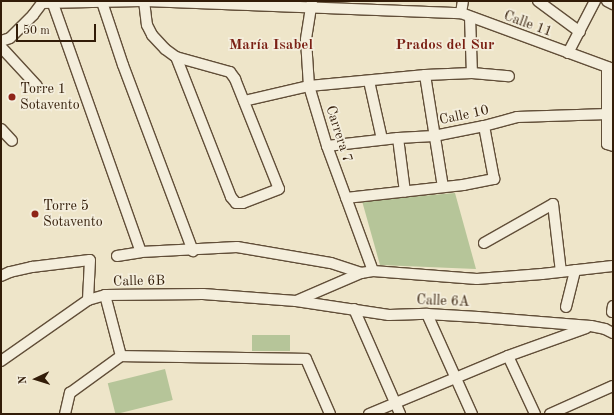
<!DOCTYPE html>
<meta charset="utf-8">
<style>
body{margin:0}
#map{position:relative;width:614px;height:415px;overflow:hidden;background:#eee5c9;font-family:"Old Standard TT",serif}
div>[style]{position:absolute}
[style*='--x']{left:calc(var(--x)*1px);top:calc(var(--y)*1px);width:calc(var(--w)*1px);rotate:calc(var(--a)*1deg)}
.green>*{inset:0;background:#b6c599;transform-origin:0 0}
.roads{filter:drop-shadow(1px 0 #614e38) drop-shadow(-1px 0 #614e38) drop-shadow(0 1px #614e38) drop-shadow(0 -1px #614e38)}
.minor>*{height:10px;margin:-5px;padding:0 5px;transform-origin:5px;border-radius:5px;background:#f4eedc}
.dots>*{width:11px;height:11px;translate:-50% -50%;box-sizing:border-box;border:2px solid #f4eedc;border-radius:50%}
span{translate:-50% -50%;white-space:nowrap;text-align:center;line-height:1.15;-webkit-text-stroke:3.5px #f4eedc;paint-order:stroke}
.street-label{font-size:14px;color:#321c08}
.poi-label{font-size:14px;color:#321c08}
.left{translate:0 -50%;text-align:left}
.neighbourhood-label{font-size:15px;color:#7a1f14;font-weight:700}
.frame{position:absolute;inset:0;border:2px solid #321c08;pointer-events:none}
.north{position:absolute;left:16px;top:359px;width:40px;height:40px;-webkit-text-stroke:3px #f4eedc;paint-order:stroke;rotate:266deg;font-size:11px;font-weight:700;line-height:16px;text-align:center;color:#321c08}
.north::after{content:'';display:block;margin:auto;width:14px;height:18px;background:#321c08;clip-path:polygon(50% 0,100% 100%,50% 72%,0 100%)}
.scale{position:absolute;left:16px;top:24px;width:80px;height:18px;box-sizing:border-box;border:2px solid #321c08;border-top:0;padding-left:5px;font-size:12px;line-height:14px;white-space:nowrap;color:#321c08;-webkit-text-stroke:3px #f4eedc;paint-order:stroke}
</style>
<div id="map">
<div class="green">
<div style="clip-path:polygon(455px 193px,476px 269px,380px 265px,362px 201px)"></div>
<div style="left:252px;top:335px;width:38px;height:16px"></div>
<div style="left:165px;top:369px;width:32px;height:59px;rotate:76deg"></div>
</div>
<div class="roads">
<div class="minor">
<div style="--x:52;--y:1;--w:266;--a:70.5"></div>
<div style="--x:144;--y:1;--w:24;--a:83"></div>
<div style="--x:147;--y:25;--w:11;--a:63"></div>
<div style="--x:152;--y:35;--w:19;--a:47"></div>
<div style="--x:165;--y:49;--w:14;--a:36"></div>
<div style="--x:176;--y:57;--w:56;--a:15.5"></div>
<div style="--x:230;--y:72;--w:9;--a:54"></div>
<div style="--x:235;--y:79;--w:118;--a:68.2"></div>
<div style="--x:279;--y:189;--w:39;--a:159"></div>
<div style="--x:243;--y:203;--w:7;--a:180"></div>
<div style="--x:236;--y:203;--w:8;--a:-130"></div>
<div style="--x:231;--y:197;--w:150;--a:-111.4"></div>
<div style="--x:145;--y:1;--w:316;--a:2.2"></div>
<div style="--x:461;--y:13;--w:162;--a:20.2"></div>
<div style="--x:312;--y:1;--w:39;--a:99"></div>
<div style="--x:306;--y:40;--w:46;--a:86.3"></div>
<div style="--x:309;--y:86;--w:63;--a:73.3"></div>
<div style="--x:327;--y:146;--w:133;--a:69.8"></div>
<div style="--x:538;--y:1;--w:52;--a:36.4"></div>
<div style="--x:607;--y:1;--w:7;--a:27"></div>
<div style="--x:102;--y:2;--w:66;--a:71.6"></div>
<div style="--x:123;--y:65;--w:199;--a:69.4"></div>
<div style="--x:461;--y:13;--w:12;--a:-81"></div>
<div style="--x:470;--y:17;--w:56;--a:88"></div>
<div style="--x:1;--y:41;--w:9;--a:-18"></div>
<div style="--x:10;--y:38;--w:33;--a:-45"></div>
<div style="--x:33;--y:15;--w:15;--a:-53"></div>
<div style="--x:42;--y:3;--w:100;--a:-1.1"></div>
<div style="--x:1;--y:47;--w:53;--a:47.3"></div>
<div style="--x:568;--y:53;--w:59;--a:-62.6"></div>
<div style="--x:607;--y:67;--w:77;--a:90"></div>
<div style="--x:607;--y:144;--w:6;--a:18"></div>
<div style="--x:425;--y:75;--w:113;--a:80.9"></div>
<div style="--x:369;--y:81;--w:59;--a:77.4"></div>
<div style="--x:244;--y:101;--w:67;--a:-13"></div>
<div style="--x:309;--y:86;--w:117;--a:-5.4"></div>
<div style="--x:425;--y:75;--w:47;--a:-2.4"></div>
<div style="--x:472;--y:73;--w:37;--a:5"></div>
<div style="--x:1;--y:129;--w:16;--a:47"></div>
<div style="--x:398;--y:138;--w:54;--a:82.6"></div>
<div style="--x:327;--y:146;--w:71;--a:-6.4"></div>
<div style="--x:398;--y:138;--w:36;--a:-3"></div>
<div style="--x:434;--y:136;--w:51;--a:-11.3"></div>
<div style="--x:484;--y:126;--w:34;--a:-15"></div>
<div style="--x:517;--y:117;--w:91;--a:-1.9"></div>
<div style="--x:346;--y:198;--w:118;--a:-6.3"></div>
<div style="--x:463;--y:185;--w:32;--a:-11"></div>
<div style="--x:494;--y:179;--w:54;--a:-100.7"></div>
<div style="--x:484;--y:243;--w:79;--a:-29.5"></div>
<div style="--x:553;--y:204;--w:68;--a:83.3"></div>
<div style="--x:117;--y:256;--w:24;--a:-9"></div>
<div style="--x:141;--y:252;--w:96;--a:-3"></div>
<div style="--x:237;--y:247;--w:95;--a:9.7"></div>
<div style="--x:331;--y:263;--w:32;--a:18"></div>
<div style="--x:1;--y:276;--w:10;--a:-24"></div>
<div style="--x:10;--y:272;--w:23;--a:-13"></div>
<div style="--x:32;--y:267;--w:58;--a:-6.9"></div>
<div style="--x:90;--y:260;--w:40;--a:92.9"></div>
<div style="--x:105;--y:295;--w:63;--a:75.3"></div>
<div style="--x:296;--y:301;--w:71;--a:-23.3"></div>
<div style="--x:361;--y:273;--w:12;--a:-9"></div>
<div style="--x:373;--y:271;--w:104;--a:4.4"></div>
<div style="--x:477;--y:279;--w:65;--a:-4.4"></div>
<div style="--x:542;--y:274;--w:71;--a:-6.4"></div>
<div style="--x:566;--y:307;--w:38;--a:-76"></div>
<div style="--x:354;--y:309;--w:115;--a:66.3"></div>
<div style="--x:612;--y:312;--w:6;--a:-81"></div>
<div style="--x:427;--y:314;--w:110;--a:65.8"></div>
<div style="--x:121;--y:356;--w:185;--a:0.9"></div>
<div style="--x:306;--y:359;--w:60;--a:66.4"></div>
<div style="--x:508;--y:356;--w:64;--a:65"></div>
<div style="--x:1;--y:361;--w:106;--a:-35"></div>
<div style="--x:88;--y:300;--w:18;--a:-16"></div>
<div style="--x:105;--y:295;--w:98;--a:-0.6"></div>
<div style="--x:203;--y:294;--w:93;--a:4.3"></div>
<div style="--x:296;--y:301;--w:94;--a:8.6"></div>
<div style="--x:389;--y:315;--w:38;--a:-2"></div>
<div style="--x:427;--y:314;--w:51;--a:3.4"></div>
<div style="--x:478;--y:317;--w:113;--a:4.6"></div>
<div style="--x:591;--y:326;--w:14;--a:12"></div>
<div style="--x:605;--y:329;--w:9;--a:27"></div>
<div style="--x:65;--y:414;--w:22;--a:-77"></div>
<div style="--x:70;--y:393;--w:63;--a:-36"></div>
<div style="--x:369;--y:414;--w:151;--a:-22.6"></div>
<div style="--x:508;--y:356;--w:83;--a:-19.7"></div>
<div style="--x:550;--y:414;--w:69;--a:-24"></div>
</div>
</div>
<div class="dots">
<div style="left:12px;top:97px;background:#8f2418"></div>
<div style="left:35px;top:214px;background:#8f2418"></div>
</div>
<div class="street-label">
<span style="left:528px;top:24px;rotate:20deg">Calle 11</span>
<span style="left:464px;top:115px;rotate:-12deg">Calle 10</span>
<span style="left:339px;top:134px;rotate:72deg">Carrera 7</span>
<span style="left:139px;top:281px;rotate:-1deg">Calle 6B</span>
<span style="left:443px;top:301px;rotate:2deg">Calle 6A</span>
</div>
<div class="poi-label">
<span class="left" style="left:20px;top:97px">Torre 1<br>Sotavento</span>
<span class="left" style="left:43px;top:214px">Torre 5<br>Sotavento</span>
</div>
<div class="neighbourhood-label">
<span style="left:271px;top:46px">María Isabel</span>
<span style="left:445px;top:46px">Prados del Sur</span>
</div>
<div class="frame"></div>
<div class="north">N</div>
<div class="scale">50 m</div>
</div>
